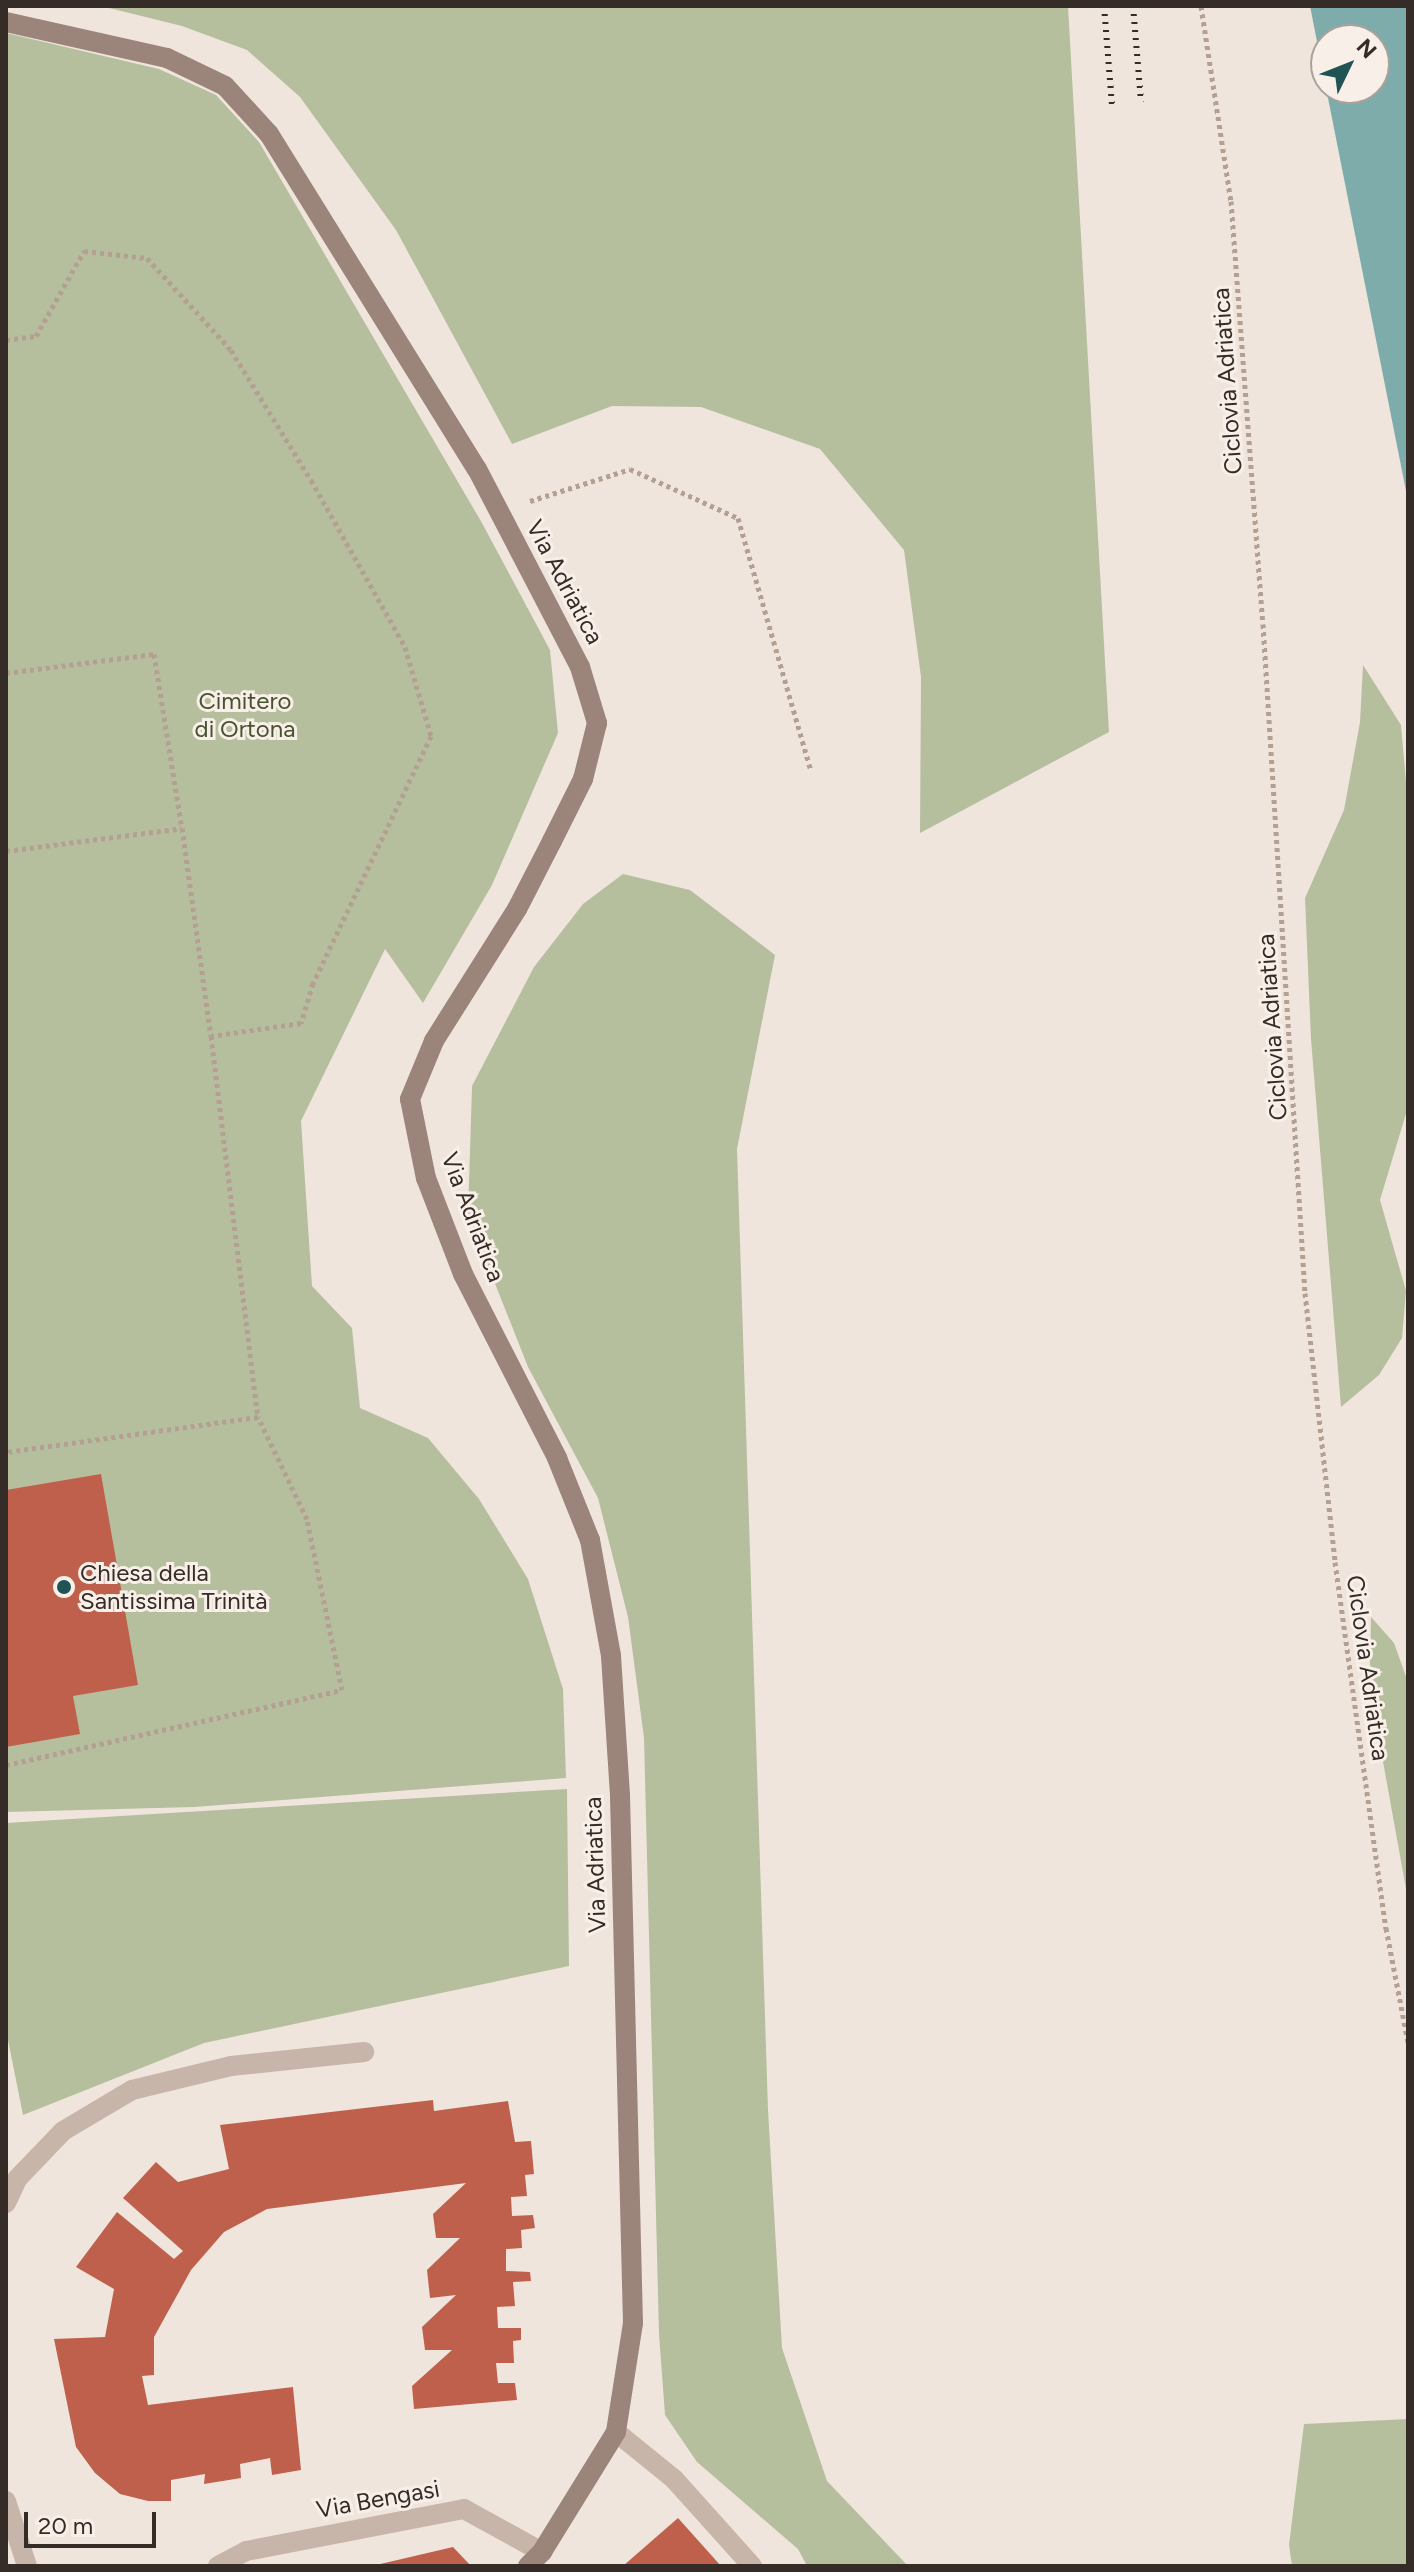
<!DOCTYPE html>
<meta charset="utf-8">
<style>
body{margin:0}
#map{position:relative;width:1414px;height:2572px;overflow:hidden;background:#f0e5dc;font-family:Figtree,sans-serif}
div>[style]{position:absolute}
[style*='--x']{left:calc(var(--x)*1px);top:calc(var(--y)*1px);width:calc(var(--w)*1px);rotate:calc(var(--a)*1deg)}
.green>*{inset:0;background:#b6bf9d}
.water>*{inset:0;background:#7dacaa}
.building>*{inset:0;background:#bf604c}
.path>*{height:5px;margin-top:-2.5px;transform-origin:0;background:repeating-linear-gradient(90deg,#b49f93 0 4px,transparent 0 8px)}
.lane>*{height:20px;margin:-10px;padding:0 10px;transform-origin:10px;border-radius:10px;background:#c8b5a9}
.street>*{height:20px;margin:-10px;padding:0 10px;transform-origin:10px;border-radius:10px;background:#c8b5a9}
.secondary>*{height:20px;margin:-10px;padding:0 10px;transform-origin:10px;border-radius:10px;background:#9b847a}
.rail>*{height:6px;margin-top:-3px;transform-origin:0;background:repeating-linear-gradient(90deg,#352c28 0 2px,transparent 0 8px)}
.dots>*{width:22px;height:22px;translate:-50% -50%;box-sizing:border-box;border:4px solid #f8f0e8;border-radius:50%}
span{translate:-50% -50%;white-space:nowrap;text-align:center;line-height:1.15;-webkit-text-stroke:6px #f8f0e8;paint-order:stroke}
.street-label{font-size:24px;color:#352c28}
.park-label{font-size:24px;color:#47522e}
.poi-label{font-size:24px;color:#352c28}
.left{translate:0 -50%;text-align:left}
.frame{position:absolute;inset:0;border:8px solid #352c28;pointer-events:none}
.north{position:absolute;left:1310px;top:24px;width:80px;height:80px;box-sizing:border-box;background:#f8f0e8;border:2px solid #aaa29b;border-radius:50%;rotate:47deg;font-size:22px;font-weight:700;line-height:32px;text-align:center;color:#352c28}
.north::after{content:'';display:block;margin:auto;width:28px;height:36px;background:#205454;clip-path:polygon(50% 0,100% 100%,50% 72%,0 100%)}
.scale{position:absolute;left:24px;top:2512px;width:132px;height:36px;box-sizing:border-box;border:4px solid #352c28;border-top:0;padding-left:10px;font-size:24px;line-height:28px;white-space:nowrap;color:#352c28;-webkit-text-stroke:6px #f8f0e8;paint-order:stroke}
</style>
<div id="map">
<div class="green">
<div style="clip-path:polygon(101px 6px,1068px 6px,1109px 732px,920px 833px,921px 677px,904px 550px,820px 449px,701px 407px,612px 406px,512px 444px,396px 230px,300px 97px,247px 50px,182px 26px)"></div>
<div style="clip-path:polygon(6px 33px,159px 69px,216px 95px,259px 142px,482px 523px,550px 650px,558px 733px,492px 885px,423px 1003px,385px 949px,301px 1121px,312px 1286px,352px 1328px,360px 1408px,428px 1438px,479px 1499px,528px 1579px,563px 1689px,566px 1778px,194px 1807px,6px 1812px)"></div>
<div style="clip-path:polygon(1363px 665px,1401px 725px,1408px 805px,1408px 1107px,1380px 1200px,1406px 1291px,1402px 1338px,1379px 1375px,1341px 1407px,1311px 1039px,1305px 898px,1344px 810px,1360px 722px)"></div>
<div style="clip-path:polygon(623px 874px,690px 890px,775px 955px,737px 1149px,768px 2110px,782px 2348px,827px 2481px,908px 2566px,807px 2566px,798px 2549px,697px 2462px,665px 2415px,659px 2334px,644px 1738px,628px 1617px,598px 1498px,528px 1367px,468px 1215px,472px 1086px,534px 967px,583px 904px)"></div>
<div style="clip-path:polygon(1371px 1617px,1394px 1643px,1408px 1682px,1408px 1900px,1382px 1756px,1370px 1664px)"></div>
<div style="clip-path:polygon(567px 1789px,569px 1966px,204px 2043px,23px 2115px,6px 2030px,6px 1823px)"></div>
<div style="clip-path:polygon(1408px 2419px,1408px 2566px,1292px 2566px,1289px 2545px,1304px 2424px)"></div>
</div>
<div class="water">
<div style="clip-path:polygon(1310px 6px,1408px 6px,1408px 501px,1326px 88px,1374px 88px,1374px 40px,1326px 40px,1326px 87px)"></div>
</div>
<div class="building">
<div style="clip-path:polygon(101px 1474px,138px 1685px,73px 1696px,80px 1734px,6px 1747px,6px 1490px)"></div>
<div style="clip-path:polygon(433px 2100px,434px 2111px,508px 2101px,515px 2142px,531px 2141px,534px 2174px,525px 2175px,527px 2196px,511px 2197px,512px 2216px,533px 2215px,535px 2228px,521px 2230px,522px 2248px,506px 2249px,506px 2271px,530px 2272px,531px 2281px,513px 2282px,515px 2306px,497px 2307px,498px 2328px,521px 2328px,521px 2340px,513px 2341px,514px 2363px,496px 2363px,498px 2383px,515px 2383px,517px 2400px,414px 2409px,412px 2386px,452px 2350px,425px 2350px,422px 2327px,456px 2295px,430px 2298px,427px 2270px,460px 2238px,436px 2238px,433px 2214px,466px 2183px,267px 2209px,224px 2232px,191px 2270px,154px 2337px,154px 2375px,142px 2376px,148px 2405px,293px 2387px,301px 2470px,272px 2475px,270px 2458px,240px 2464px,241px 2478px,204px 2484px,205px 2474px,171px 2480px,171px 2501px,148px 2501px,120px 2494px,95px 2473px,76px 2447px,54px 2339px,105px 2337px,114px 2289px,76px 2267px,117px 2212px,174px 2259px,183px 2251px,123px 2198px,156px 2162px,178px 2182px,229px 2169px,220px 2125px)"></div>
<div style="clip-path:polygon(678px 2518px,721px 2566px,623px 2566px)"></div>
<div style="clip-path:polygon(453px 2547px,471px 2566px,376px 2566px,376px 2565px)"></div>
</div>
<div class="path">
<div style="--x:1201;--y:6;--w:197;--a:81.3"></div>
<div style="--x:1231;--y:201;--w:424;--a:85.7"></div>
<div style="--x:1263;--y:624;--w:670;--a:86.41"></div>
<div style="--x:1305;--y:1293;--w:271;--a:83.6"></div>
<div style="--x:1335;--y:1562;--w:370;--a:82.1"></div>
<div style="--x:1386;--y:1928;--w:116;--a:79.1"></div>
<div style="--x:6;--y:340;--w:30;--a:-8"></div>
<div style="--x:36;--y:336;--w:98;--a:-60.5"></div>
<div style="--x:84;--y:251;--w:63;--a:6.3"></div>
<div style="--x:147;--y:258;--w:125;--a:47.6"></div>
<div style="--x:231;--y:350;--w:153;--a:58.4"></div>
<div style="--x:311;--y:480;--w:192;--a:60.6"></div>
<div style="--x:405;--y:647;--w:93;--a:73.7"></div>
<div style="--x:431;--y:736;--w:274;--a:115.5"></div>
<div style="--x:313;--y:983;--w:42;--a:106.7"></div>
<div style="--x:301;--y:1023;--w:91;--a:171.8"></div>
<div style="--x:211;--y:1036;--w:384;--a:83"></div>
<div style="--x:258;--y:1417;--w:254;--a:172.1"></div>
<div style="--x:530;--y:501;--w:105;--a:-17.7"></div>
<div style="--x:630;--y:469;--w:119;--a:24.4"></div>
<div style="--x:738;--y:518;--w:263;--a:73.9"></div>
<div style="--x:6;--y:673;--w:149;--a:-7.3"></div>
<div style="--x:154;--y:654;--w:176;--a:80.9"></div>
<div style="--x:6;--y:851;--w:177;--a:-7.4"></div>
<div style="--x:182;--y:828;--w:210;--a:82.1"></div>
<div style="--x:6;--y:1765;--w:344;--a:-12.6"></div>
<div style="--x:342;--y:1690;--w:175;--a:-101.6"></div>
<div style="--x:307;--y:1519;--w:113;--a:-115.7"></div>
</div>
<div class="lane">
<div style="--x:6;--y:2203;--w:26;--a:-65"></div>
<div style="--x:17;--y:2179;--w:66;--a:-46.2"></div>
<div style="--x:63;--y:2131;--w:80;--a:-30.7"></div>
<div style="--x:132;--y:2090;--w:102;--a:-13.6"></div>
<div style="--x:231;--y:2066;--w:134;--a:-6"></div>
<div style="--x:616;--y:2432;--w:75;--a:39"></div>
<div style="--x:674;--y:2479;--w:117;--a:48.1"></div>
</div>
<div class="street">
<div style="--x:6;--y:2501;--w:68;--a:72.1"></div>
<div style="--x:218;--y:2566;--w:32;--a:-28"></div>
<div style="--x:246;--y:2551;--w:222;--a:-10.9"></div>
<div style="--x:464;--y:2509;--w:89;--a:28.9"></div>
</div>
<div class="secondary">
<div style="--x:6;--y:22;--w:165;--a:12.6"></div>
<div style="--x:167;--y:58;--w:64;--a:25.8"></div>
<div style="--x:225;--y:86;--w:65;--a:47.5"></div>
<div style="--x:269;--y:134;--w:394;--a:58.2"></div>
<div style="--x:477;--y:469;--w:223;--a:62.5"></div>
<div style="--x:580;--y:667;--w:59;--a:73.1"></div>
<div style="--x:597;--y:723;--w:58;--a:104"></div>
<div style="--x:583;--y:779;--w:69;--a:116.6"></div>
<div style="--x:552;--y:841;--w:76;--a:117.2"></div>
<div style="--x:517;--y:909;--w:156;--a:122.2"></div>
<div style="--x:434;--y:1041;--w:63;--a:112.5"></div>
<div style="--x:410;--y:1099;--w:81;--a:78.6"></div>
<div style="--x:426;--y:1178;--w:103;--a:68.9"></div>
<div style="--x:463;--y:1274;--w:207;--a:62.9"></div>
<div style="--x:557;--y:1458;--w:88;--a:68.1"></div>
<div style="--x:590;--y:1540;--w:118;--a:79.7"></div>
<div style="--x:611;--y:1656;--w:140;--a:86.3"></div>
<div style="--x:620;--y:1796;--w:527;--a:88.59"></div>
<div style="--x:633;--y:2323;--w:110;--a:98.9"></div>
<div style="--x:616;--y:2432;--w:141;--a:121.7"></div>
<div style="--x:542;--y:2552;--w:20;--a:135"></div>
</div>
<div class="rail">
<div style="--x:1104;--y:6;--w:99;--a:85.4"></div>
<div style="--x:1133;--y:6;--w:96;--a:85.2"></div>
</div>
<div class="dots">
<div style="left:64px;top:1587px;background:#205454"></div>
</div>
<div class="street-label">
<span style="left:1227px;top:381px;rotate:-94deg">Ciclovia Adriatica</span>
<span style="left:565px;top:582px;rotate:62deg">Via Adriatica</span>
<span style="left:1272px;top:1027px;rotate:-94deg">Ciclovia Adriatica</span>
<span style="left:473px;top:1217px;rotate:69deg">Via Adriatica</span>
<span style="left:1368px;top:1668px;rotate:82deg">Ciclovia Adriatica</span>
<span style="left:595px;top:1865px;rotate:-92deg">Via Adriatica</span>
<span style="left:378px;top:2499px;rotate:-10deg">Via Bengasi</span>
</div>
<div class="park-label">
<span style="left:245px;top:715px">Cimitero<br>di Ortona</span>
</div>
<div class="poi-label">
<span class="left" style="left:80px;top:1587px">Chiesa della<br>Santissima Trinità</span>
</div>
<div class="frame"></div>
<div class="north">N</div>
<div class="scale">20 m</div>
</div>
